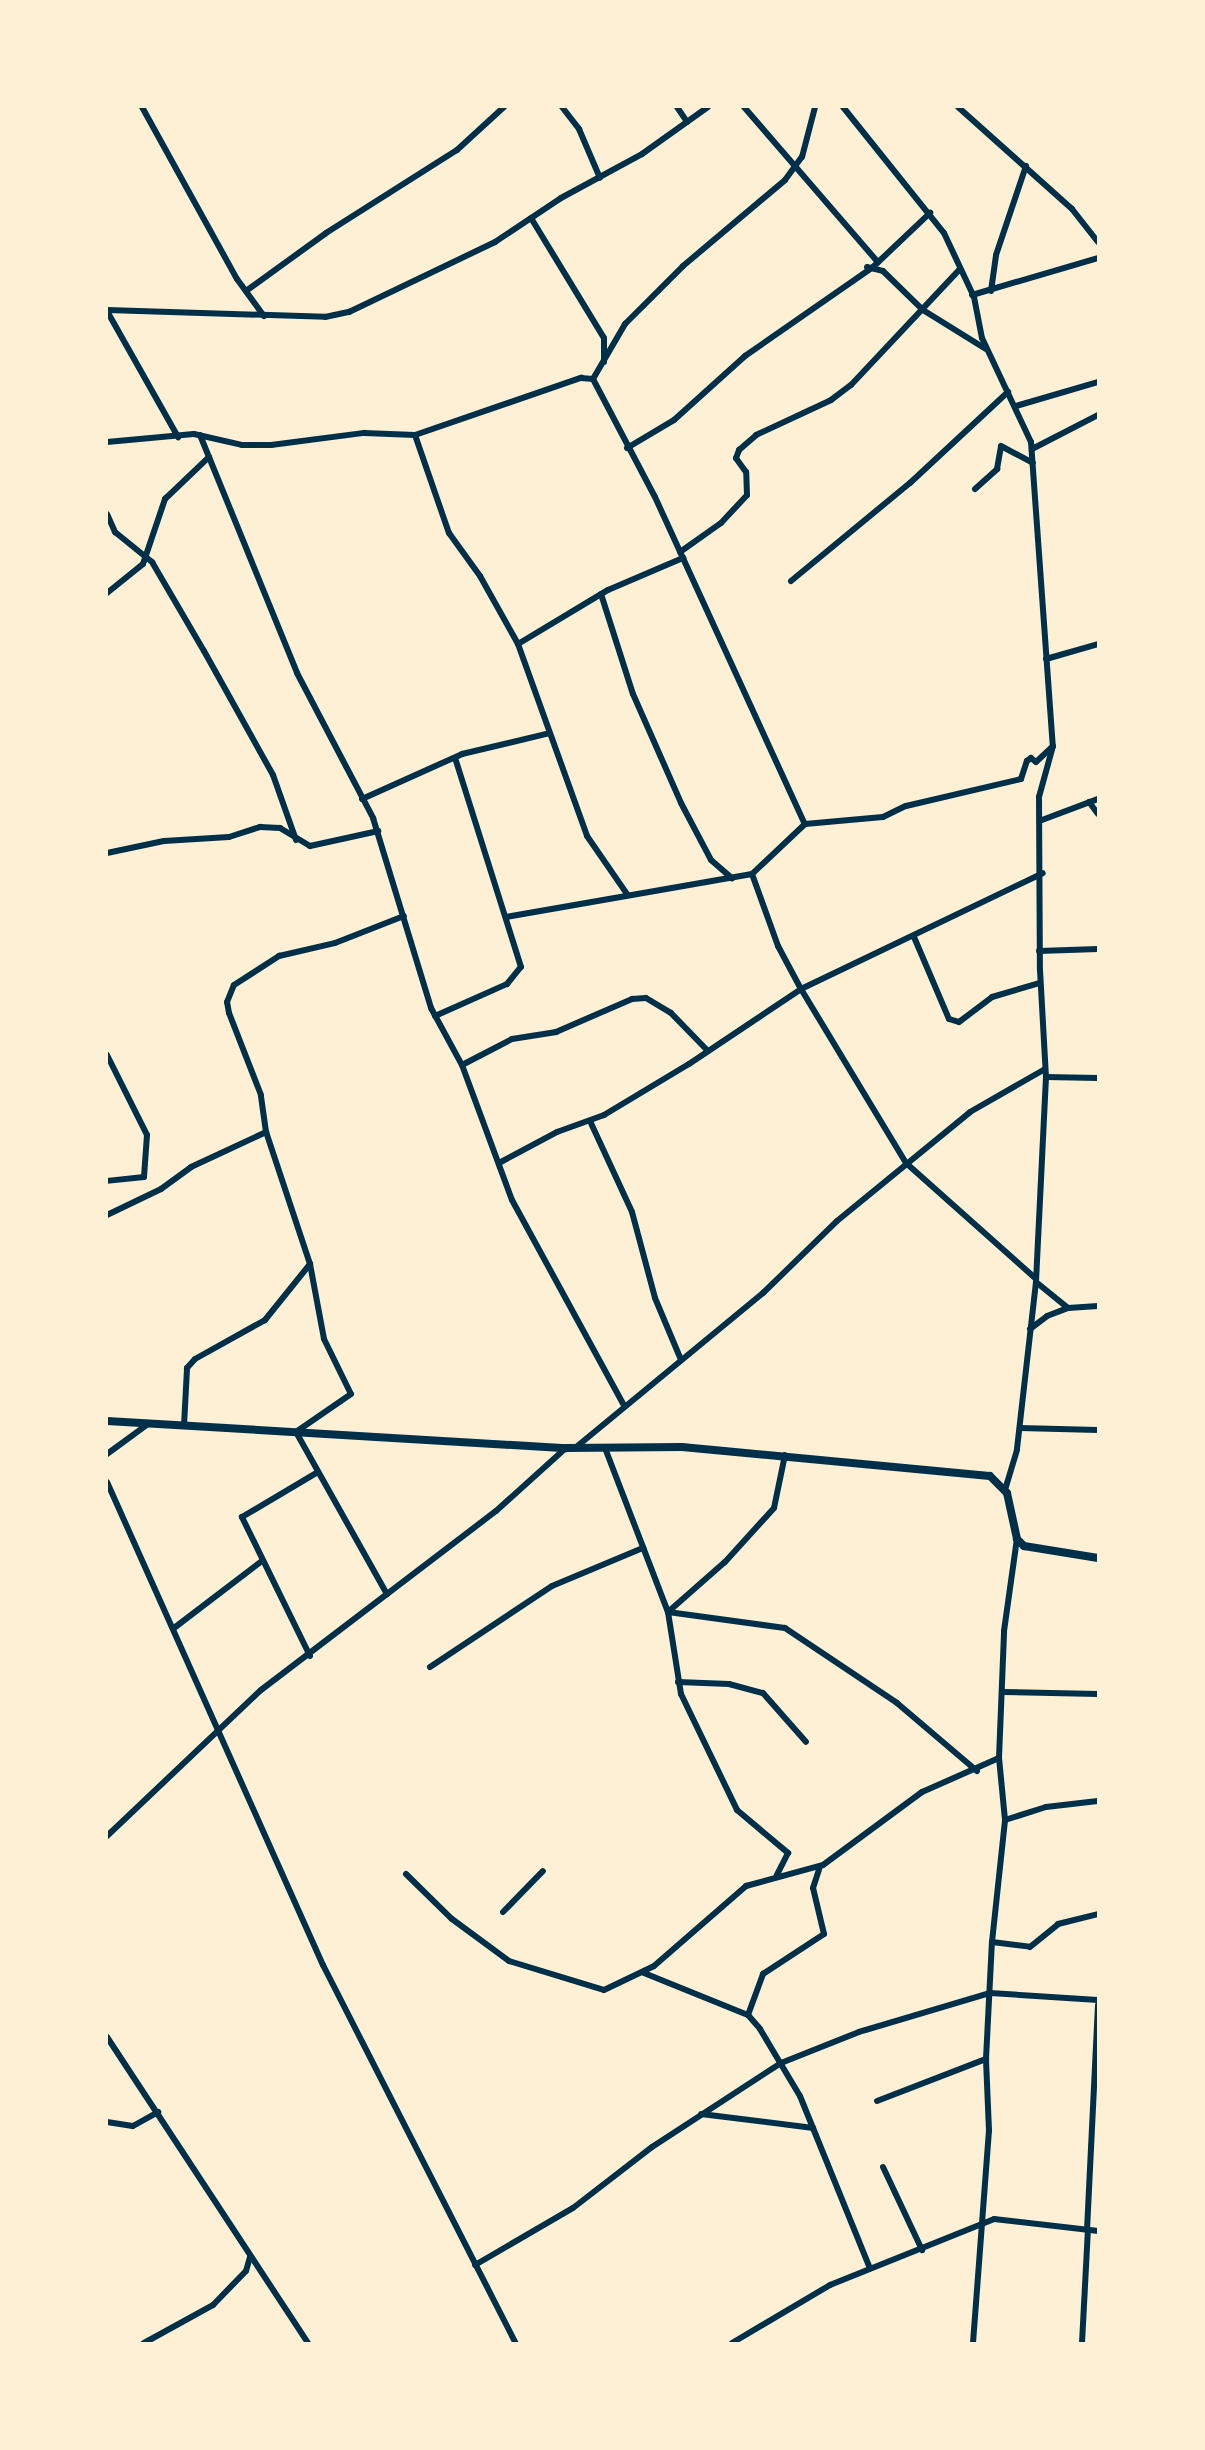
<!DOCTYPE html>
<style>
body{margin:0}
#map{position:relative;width:1205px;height:2450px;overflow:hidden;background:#fdf0d5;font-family:"Golos Text",sans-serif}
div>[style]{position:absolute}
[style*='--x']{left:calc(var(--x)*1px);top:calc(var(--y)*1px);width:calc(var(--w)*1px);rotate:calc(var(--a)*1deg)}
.minor>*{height:6px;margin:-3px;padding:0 3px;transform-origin:3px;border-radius:3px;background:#003049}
.tertiary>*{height:8px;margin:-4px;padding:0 4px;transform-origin:4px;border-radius:4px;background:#003049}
span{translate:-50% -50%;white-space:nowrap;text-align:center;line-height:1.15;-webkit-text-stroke:7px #fdf0d5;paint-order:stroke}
.frame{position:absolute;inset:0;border:108px solid #fdf0d5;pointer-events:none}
</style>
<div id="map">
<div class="minor">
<div style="--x:142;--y:107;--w:196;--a:61.1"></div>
<div style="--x:237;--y:279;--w:46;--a:53.9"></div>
<div style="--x:562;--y:107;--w:28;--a:52"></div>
<div style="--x:579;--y:129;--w:53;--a:66.8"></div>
<div style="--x:677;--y:107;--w:18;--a:56"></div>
<div style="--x:744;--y:107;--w:205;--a:49.2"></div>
<div style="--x:843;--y:107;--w:161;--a:51.3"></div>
<div style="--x:944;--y:233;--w:71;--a:64.9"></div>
<div style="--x:974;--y:297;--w:42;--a:79"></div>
<div style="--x:982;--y:338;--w:115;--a:64.8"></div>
<div style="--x:1031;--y:442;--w:305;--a:85.9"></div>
<div style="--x:1053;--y:746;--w:53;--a:105.4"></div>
<div style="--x:1039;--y:797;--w:173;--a:89.7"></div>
<div style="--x:1040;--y:970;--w:107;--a:86.8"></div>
<div style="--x:1046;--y:1077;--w:205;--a:92.8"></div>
<div style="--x:1036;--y:1282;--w:169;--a:96.5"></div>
<div style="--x:1017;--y:1450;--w:42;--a:106.7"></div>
<div style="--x:958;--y:107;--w:153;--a:41.8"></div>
<div style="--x:1072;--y:209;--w:42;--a:51.8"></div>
<div style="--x:531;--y:218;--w:140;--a:58.7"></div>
<div style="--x:604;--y:338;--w:24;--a:90"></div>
<div style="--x:867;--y:267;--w:16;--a:14"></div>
<div style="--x:883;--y:271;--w:56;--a:44.3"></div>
<div style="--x:923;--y:310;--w:74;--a:31.8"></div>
<div style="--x:246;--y:291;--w:99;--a:-35.9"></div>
<div style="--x:326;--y:233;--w:155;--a:-32.4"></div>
<div style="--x:457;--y:150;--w:64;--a:-42.5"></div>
<div style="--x:991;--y:291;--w:36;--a:-82"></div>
<div style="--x:996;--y:255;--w:94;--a:-71.4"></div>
<div style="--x:972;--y:295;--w:131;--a:-16.4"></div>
<div style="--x:107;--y:310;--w:218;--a:1.8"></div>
<div style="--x:325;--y:317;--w:25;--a:-12"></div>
<div style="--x:349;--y:312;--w:162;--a:-25.6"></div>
<div style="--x:495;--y:242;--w:79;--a:-33.7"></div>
<div style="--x:561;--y:198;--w:92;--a:-28.5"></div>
<div style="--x:642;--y:154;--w:81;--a:-35.5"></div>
<div style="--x:107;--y:311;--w:145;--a:60.6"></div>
<div style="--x:593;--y:379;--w:64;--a:-59.8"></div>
<div style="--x:625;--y:324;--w:82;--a:-45"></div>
<div style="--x:683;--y:266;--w:133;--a:-40.1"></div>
<div style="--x:785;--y:180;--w:29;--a:-54"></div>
<div style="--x:802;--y:157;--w:52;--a:-75.4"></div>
<div style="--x:1016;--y:406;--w:85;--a:-16.3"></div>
<div style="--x:200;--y:435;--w:257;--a:67.8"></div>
<div style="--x:297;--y:673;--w:164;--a:62.3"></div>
<div style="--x:373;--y:818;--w:199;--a:73"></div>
<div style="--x:431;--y:1008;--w:65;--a:61.5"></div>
<div style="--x:462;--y:1065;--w:144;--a:69.7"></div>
<div style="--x:512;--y:1200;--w:232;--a:61.4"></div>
<div style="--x:415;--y:435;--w:104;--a:70.9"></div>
<div style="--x:449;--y:533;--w:53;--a:54.2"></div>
<div style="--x:480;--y:576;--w:78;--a:60.8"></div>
<div style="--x:518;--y:644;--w:204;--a:70.2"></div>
<div style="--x:587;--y:836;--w:70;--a:55.4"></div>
<div style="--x:107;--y:442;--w:87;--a:-5.3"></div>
<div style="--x:194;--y:434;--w:49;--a:12.9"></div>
<div style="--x:242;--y:445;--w:29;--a:0"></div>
<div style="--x:271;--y:445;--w:94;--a:-7.4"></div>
<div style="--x:364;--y:433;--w:51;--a:2.2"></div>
<div style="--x:415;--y:435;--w:176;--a:-19"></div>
<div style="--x:581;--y:378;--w:12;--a:5"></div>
<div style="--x:593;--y:379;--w:133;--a:62.3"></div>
<div style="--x:655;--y:497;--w:360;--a:65.4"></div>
<div style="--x:805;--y:824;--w:73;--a:136.7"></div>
<div style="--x:752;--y:874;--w:250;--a:170.1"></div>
<div style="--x:627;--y:448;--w:55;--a:-30.8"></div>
<div style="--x:674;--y:420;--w:96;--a:-42"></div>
<div style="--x:745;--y:356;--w:156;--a:-34.8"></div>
<div style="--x:873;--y:267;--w:79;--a:-43.5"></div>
<div style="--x:1032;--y:449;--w:74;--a:-27.3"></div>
<div style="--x:975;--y:489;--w:30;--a:-42"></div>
<div style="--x:997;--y:469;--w:23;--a:-80"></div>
<div style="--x:1001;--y:446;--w:36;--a:28"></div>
<div style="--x:107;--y:514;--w:20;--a:66"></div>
<div style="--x:115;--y:532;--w:48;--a:39"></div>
<div style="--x:152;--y:562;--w:103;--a:59.7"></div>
<div style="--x:204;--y:651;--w:142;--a:60.9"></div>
<div style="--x:273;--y:775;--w:69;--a:70.5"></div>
<div style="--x:680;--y:552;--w:50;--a:-35.3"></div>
<div style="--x:721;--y:523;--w:38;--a:-47"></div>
<div style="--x:747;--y:495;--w:23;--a:-92"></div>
<div style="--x:746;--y:472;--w:17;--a:-126"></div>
<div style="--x:736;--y:458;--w:9;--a:-69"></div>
<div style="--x:739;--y:450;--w:23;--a:-41"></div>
<div style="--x:756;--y:435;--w:83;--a:-25"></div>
<div style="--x:831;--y:400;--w:25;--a:-37"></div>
<div style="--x:851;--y:385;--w:158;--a:-46.8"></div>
<div style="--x:791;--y:581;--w:154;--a:-39.5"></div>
<div style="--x:910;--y:483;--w:134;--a:-42.9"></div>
<div style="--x:107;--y:593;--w:46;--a:-38.9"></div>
<div style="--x:143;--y:564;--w:69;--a:-71.3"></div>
<div style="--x:165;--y:499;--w:61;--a:-43.7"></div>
<div style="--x:601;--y:594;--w:105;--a:72.3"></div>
<div style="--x:633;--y:694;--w:119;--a:66.2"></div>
<div style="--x:681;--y:803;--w:64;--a:62.2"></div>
<div style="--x:711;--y:860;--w:28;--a:41"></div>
<div style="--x:518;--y:644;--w:105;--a:-31"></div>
<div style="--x:608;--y:590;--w:82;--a:-23.1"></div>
<div style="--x:1046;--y:659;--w:54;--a:-16.1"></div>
<div style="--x:362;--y:799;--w:110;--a:-24.2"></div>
<div style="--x:462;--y:754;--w:90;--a:-13.4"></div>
<div style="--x:1089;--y:802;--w:15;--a:53"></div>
<div style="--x:1042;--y:820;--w:60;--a:-20.6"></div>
<div style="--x:805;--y:824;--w:78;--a:-5.1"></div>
<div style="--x:883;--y:817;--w:25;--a:-26"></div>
<div style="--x:906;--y:806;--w:118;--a:-13.2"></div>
<div style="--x:1021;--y:779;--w:19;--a:-72"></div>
<div style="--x:1027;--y:761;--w:5;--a:-37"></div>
<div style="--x:1031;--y:758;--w:6;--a:39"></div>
<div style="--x:1036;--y:762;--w:22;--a:-43"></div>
<div style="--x:107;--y:853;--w:58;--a:-11.9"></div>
<div style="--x:164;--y:841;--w:65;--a:-3.5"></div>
<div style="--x:229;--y:837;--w:33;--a:-18"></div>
<div style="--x:260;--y:827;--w:20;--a:3"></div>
<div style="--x:280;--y:828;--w:35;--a:31"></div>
<div style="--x:310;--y:846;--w:70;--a:-12.4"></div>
<div style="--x:752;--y:874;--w:77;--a:70.1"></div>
<div style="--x:778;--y:946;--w:49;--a:61.9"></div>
<div style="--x:801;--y:989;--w:203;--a:58.9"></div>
<div style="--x:906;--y:1163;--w:174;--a:41.7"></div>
<div style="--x:914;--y:937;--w:89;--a:66.9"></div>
<div style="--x:949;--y:1019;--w:10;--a:17"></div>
<div style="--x:959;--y:1022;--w:41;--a:-37.1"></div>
<div style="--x:992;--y:997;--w:50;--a:-16.3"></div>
<div style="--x:1039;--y:951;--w:59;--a:-1.9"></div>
<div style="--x:435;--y:1016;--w:79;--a:-24"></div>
<div style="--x:507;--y:984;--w:22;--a:-51"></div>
<div style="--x:521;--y:967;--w:219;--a:-107.5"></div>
<div style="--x:107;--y:1055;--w:89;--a:63.4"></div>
<div style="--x:147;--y:1135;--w:42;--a:94.1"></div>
<div style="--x:144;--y:1177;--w:37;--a:174"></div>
<div style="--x:462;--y:1065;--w:56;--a:-27.5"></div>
<div style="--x:512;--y:1039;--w:45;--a:-9"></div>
<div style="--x:556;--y:1032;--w:83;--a:-23.5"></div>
<div style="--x:632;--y:999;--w:14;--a:-4"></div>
<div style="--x:646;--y:998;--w:29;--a:31"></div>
<div style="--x:671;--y:1013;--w:53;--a:45.8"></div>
<div style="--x:1046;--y:1077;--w:52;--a:1.1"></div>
<div style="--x:590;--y:1121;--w:100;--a:65.2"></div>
<div style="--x:632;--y:1212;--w:89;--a:75"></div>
<div style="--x:655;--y:1298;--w:67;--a:67.2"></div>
<div style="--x:499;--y:1163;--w:66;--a:-28.1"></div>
<div style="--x:557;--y:1132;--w:50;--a:-19.9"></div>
<div style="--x:604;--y:1115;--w:99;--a:-31"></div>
<div style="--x:689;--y:1064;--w:135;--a:-33.8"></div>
<div style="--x:801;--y:989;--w:268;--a:-25.6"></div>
<div style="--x:107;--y:1215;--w:60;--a:-25.7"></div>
<div style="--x:161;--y:1189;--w:37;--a:-36"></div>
<div style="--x:191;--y:1167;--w:83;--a:-25"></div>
<div style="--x:266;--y:1132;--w:37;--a:-98"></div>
<div style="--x:261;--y:1095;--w:88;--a:-111.3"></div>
<div style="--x:229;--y:1013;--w:11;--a:-100"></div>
<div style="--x:227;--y:1002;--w:18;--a:-68"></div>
<div style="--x:234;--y:985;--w:54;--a:-32.8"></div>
<div style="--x:279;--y:956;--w:57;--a:-13.1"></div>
<div style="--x:335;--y:943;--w:74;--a:-21.4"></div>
<div style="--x:310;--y:1264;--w:76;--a:79.4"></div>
<div style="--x:324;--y:1339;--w:61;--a:63.9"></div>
<div style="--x:351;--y:1394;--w:67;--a:145.4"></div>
<div style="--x:296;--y:1432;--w:186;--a:60.7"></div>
<div style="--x:1036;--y:1282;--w:41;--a:39.1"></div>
<div style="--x:1030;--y:1329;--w:21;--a:-37"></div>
<div style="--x:1047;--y:1316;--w:22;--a:-21"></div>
<div style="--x:1068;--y:1308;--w:30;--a:-4"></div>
<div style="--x:184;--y:1426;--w:58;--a:-87"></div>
<div style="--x:187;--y:1368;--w:12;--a:-48"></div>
<div style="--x:195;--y:1359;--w:80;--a:-29.1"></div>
<div style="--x:265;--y:1320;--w:72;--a:-51.2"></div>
<div style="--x:310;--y:1264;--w:139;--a:-108.4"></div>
<div style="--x:1020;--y:1428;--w:78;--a:1.5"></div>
<div style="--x:575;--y:1448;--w:244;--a:-39.5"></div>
<div style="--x:763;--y:1293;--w:103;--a:-44.2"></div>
<div style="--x:837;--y:1221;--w:172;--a:-39.3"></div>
<div style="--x:970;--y:1112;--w:86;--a:-29.8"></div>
<div style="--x:605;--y:1448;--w:176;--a:69"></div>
<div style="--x:668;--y:1612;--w:83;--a:81"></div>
<div style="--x:681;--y:1694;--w:129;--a:64.2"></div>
<div style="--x:737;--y:1810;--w:67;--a:40.1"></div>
<div style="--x:788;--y:1853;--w:25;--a:117"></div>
<div style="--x:107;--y:1454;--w:51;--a:-36.2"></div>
<div style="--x:107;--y:1482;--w:529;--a:65.91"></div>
<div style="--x:323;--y:1965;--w:424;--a:63"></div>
<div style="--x:668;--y:1612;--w:118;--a:7.8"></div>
<div style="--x:785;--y:1628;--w:135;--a:33.8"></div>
<div style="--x:897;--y:1703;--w:105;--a:40.4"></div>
<div style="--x:668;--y:1612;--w:76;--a:-41.3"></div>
<div style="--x:725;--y:1562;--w:73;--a:-47.8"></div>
<div style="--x:774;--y:1508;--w:54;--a:-78.3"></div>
<div style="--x:174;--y:1628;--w:111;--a:-37.3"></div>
<div style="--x:310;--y:1656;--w:155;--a:-116.1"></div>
<div style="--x:242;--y:1517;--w:88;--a:-30.6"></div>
<div style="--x:430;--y:1667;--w:146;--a:-33.6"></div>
<div style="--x:552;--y:1586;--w:99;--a:-22.7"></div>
<div style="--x:678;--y:1682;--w:51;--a:2.2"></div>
<div style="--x:729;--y:1684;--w:35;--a:15"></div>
<div style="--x:763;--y:1693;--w:65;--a:48.7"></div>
<div style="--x:1003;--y:1692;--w:95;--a:1.2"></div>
<div style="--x:1005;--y:1820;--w:43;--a:-17.6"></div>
<div style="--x:1046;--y:1807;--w:52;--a:-6.6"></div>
<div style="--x:107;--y:1836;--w:212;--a:-43.5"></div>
<div style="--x:261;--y:1690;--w:295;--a:-37.3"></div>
<div style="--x:496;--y:1511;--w:94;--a:-42"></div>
<div style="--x:406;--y:1874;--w:64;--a:44.4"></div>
<div style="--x:452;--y:1919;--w:71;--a:36.4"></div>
<div style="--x:509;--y:1961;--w:99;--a:17"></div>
<div style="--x:604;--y:1990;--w:55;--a:-25.6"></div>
<div style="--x:654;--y:1966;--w:122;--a:-41"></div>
<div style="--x:746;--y:1886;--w:80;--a:-15.3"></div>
<div style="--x:823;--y:1865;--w:123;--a:-36.4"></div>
<div style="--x:922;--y:1792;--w:84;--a:-23.8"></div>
<div style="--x:503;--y:1912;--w:57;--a:-45.7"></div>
<div style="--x:992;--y:1942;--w:38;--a:7"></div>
<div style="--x:1030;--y:1947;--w:36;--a:-39"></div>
<div style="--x:1058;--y:1924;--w:41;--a:-14"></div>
<div style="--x:644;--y:1973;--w:112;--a:22"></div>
<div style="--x:748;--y:2015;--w:18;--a:49"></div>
<div style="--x:760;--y:2029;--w:78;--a:59.2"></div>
<div style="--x:800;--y:2096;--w:186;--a:67.9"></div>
<div style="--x:748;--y:2015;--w:44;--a:-69.9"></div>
<div style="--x:763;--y:1974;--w:73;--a:-33.3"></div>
<div style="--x:824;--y:1934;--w:47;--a:-103.4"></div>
<div style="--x:813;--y:1888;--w:23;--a:-72"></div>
<div style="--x:107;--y:2037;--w:366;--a:56.7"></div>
<div style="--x:877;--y:2101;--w:117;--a:-21.1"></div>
<div style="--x:701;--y:2114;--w:113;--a:7.1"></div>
<div style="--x:107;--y:2122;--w:26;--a:9"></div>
<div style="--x:133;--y:2126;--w:29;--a:-29"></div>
<div style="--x:883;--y:2167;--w:92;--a:64.8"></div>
<div style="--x:1087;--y:2230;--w:225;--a:-87.2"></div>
<div style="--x:475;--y:2265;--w:113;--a:-30.2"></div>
<div style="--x:573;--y:2208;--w:100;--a:-37.7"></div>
<div style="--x:652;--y:2147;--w:154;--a:-33.1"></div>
<div style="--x:781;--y:2063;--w:84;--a:-21.7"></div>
<div style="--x:859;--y:2032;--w:137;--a:-16.6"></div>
<div style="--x:990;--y:1993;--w:108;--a:3.7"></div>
<div style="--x:144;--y:2343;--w:79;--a:-28.8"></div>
<div style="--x:213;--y:2305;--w:47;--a:-45.9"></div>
<div style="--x:246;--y:2271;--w:15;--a:-74"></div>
<div style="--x:732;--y:2343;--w:114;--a:-30.6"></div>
<div style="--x:830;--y:2285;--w:177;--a:-21.9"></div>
<div style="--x:994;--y:2219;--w:105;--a:6.6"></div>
<div style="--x:973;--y:2343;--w:213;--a:-85.7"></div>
<div style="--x:989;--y:2131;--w:72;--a:-92.4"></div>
<div style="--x:986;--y:2059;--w:117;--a:-87.1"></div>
<div style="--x:992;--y:1942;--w:123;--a:-83.9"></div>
<div style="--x:1005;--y:1820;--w:62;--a:-95.5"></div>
<div style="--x:999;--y:1758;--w:127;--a:-87.7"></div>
<div style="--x:1004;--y:1631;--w:93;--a:-82"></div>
<div style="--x:1082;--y:2343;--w:113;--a:-87"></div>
</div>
<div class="tertiary">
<div style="--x:107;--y:1421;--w:460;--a:3.4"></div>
<div style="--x:566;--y:1448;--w:116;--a:-0.5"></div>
<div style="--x:682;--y:1447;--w:309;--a:5.4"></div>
<div style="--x:990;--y:1476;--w:24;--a:45"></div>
<div style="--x:1007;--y:1493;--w:47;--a:77.7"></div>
<div style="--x:1017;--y:1539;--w:10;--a:45"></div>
<div style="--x:1024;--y:1546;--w:75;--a:9.2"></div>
</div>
<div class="frame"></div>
</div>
